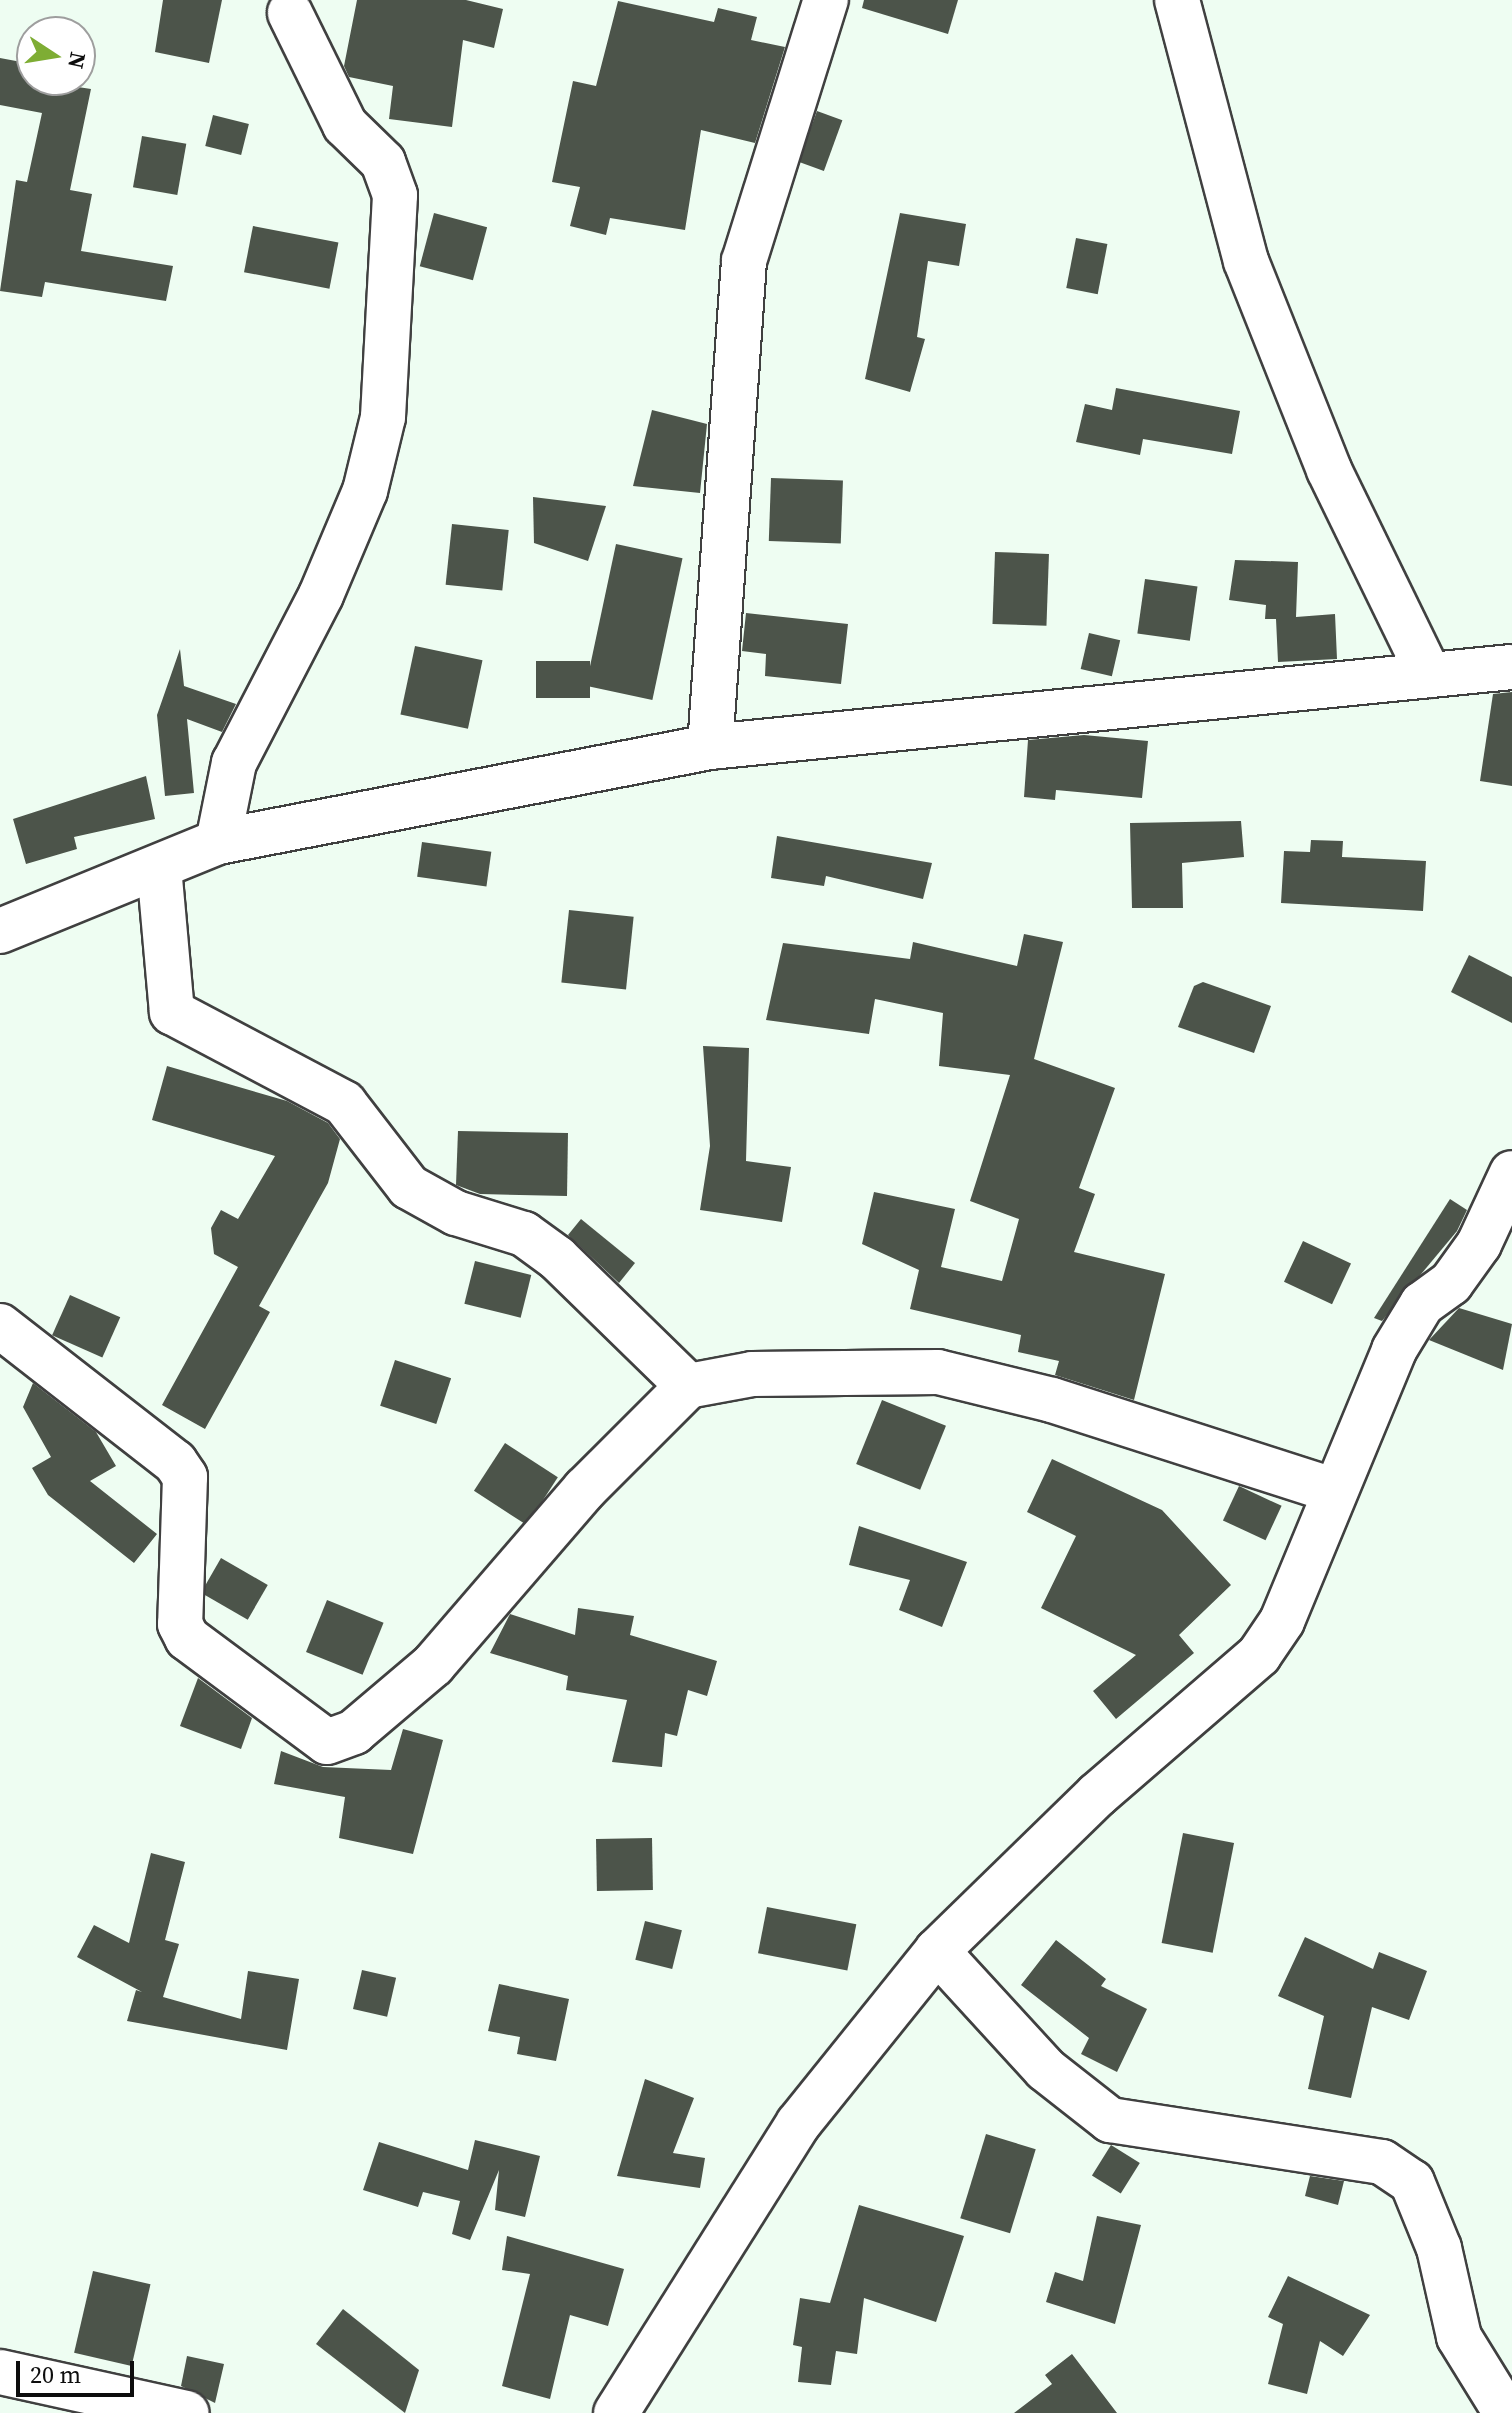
<!DOCTYPE html>
<style>
body{margin:0}
#map{position:relative;width:1512px;height:2413px;overflow:hidden;background:#eefdf2;font-family:"Source Serif 4",serif}
div>[style]{position:absolute}
[style*='--x']{left:calc(var(--x)*1px);top:calc(var(--y)*1px);width:calc(var(--w)*1px);rotate:calc(var(--a)*1deg)}
.building>*{inset:0;background:#4c544a;transform-origin:0 0}
.roads{filter:drop-shadow(2px 0 #404040) drop-shadow(-2px 0 #404040) drop-shadow(0 2px #404040) drop-shadow(0 -2px #404040)}
.street>*{height:44px;margin:-22px;padding:0 22px;transform-origin:22px;border-radius:22px;background:#fff}
span{translate:-50% -50%;white-space:nowrap;text-align:center;line-height:1.15;-webkit-text-stroke:8px #fff;paint-order:stroke}
.north{position:absolute;left:16px;top:16px;width:80px;height:80px;box-sizing:border-box;background:#fff;border:2px solid #9e9e9e;border-radius:50%;rotate:102deg;font-size:22px;font-weight:700;line-height:32px;text-align:center;color:#0d0d0d}
.north::after{content:'';display:block;margin:auto;width:28px;height:36px;background:#7ead34;clip-path:polygon(50% 0,100% 100%,50% 72%,0 100%)}
.scale{position:absolute;left:16px;top:2361px;width:118px;height:36px;box-sizing:border-box;border:4px solid #0d0d0d;border-top:0;padding-left:10px;font-size:24px;line-height:28px;white-space:nowrap;color:#0d0d0d;-webkit-text-stroke:6px #fff;paint-order:stroke}
</style>
<div id="map">
<div class="building">
<div style="clip-path:polygon(163px 0,222px 0,209px 63px,155px 52px)"></div>
<div style="clip-path:polygon(357px 0,466px 0,503px 9px,494px 48px,463px 40px,452px 127px,389px 119px,393px 86px,349px 77px,344px 66px)"></div>
<div style="clip-path:polygon(864px 0,958px 0,948px 34px,862px 8px)"></div>
<div style="clip-path:polygon(618px 1px,714px 22px,718px 8px,757px 17px,751px 40px,785px 47px,755px 143px,701px 130px,685px 230px,610px 218px,606px 235px,570px 226px,580px 187px,552px 182px,573px 81px,596px 86px)"></div>
<div style="clip-path:polygon(0 58px,32px 64px,32px 80px,91px 89px,70px 190px,92px 194px,81px 251px,173px 266px,166px 301px,45px 282px,42px 297px,0 291px,16px 180px,27px 182px,42px 113px,0 105px)"></div>
<div style="left:817px;top:111px;width:27px;height:54px;rotate:20deg"></div>
<div style="left:213px;top:115px;width:37px;height:32px;rotate:14deg"></div>
<div style="left:142px;top:136px;width:45px;height:52px;rotate:10deg"></div>
<div style="left:434px;top:213px;width:55px;height:55px;rotate:15deg"></div>
<div style="clip-path:polygon(900px 213px,966px 224px,959px 266px,928px 261px,917px 337px,925px 339px,910px 392px,865px 379px)"></div>
<div style="left:253px;top:226px;width:87px;height:47px;rotate:11deg"></div>
<div style="left:1076px;top:238px;width:32px;height:51px;rotate:11deg"></div>
<div style="clip-path:polygon(1116px 388px,1240px 411px,1232px 454px,1143px 439px,1140px 455px,1076px 442px,1085px 404px,1112px 410px)"></div>
<div style="clip-path:polygon(652px 410px,707px 424px,700px 493px,633px 486px)"></div>
<div style="left:771px;top:478px;width:72px;height:63px;rotate:2deg"></div>
<div style="clip-path:polygon(533px 497px,606px 506px,588px 561px,534px 543px)"></div>
<div style="left:452px;top:524px;width:57px;height:61px;rotate:6deg"></div>
<div style="left:616px;top:544px;width:68px;height:145px;rotate:12deg"></div>
<div style="left:995px;top:552px;width:54px;height:72px;rotate:2deg"></div>
<div style="clip-path:polygon(1235px 560px,1298px 562px,1296px 617px,1335px 614px,1337px 659px,1278px 662px,1276px 619px,1265px 619px,1266px 605px,1229px 600px)"></div>
<div style="left:1145px;top:579px;width:53px;height:55px;rotate:8deg"></div>
<div style="clip-path:polygon(746px 613px,848px 624px,841px 684px,765px 676px,766px 654px,742px 651px)"></div>
<div style="left:1089px;top:633px;width:32px;height:37px;rotate:13deg"></div>
<div style="left:415px;top:646px;width:69px;height:70px;rotate:12deg"></div>
<div style="clip-path:polygon(180px 649px,184px 686px,236px 704px,222px 732px,187px 719px,194px 793px,165px 796px,157px 715px)"></div>
<div style="left:590px;top:661px;width:37px;height:54px;rotate:90deg"></div>
<div style="clip-path:polygon(1512px 692px,1512px 786px,1480px 781px,1493px 694px)"></div>
<div style="clip-path:polygon(1084px 735px,1148px 741px,1142px 798px,1056px 790px,1055px 800px,1024px 797px,1028px 740px)"></div>
<div style="clip-path:polygon(146px 776px,155px 819px,74px 837px,77px 849px,26px 864px,13px 819px)"></div>
<div style="clip-path:polygon(1241px 821px,1244px 857px,1182px 863px,1183px 908px,1132px 908px,1130px 823px)"></div>
<div style="clip-path:polygon(777px 836px,932px 863px,923px 899px,826px 876px,824px 886px,771px 878px)"></div>
<div style="clip-path:polygon(1311px 840px,1343px 841px,1342px 857px,1426px 861px,1423px 911px,1281px 903px,1284px 851px,1310px 852px)"></div>
<div style="left:422px;top:842px;width:70px;height:35px;rotate:8deg"></div>
<div style="left:569px;top:910px;width:65px;height:73px;rotate:6deg"></div>
<div style="clip-path:polygon(1024px 934px,1063px 942px,1034px 1059px,1115px 1088px,1079px 1188px,1095px 1194px,1074px 1252px,1165px 1274px,1134px 1400px,1055px 1375px,1059px 1361px,1018px 1352px,1021px 1335px,910px 1309px,919px 1270px,862px 1244px,874px 1192px,955px 1209px,941px 1267px,1002px 1281px,1019px 1219px,970px 1201px,1010px 1075px,939px 1066px,943px 1013px,875px 999px,869px 1034px,766px 1020px,783px 943px,910px 959px,913px 942px,1017px 966px)"></div>
<div style="clip-path:polygon(1469px 955px,1512px 977px,1512px 1023px,1451px 992px)"></div>
<div style="clip-path:polygon(1203px 982px,1271px 1006px,1254px 1053px,1178px 1027px,1194px 986px)"></div>
<div style="clip-path:polygon(703px 1046px,749px 1048px,746px 1161px,791px 1167px,782px 1222px,700px 1210px,710px 1146px)"></div>
<div style="clip-path:polygon(167px 1066px,287px 1101px,328px 1123px,340px 1139px,328px 1183px,259px 1306px,270px 1312px,205px 1429px,162px 1405px,238px 1267px,214px 1254px,211px 1228px,221px 1210px,238px 1219px,275px 1156px,152px 1120px)"></div>
<div style="clip-path:polygon(458px 1131px,568px 1133px,567px 1196px,480px 1194px,456px 1185px)"></div>
<div style="clip-path:polygon(1450px 1199px,1467px 1210px,1457px 1231px,1382px 1321px,1374px 1318px)"></div>
<div style="clip-path:polygon(581px 1219px,635px 1263px,619px 1283px,568px 1235px)"></div>
<div style="left:1303px;top:1241px;width:53px;height:45px;rotate:25deg"></div>
<div style="left:475px;top:1261px;width:58px;height:44px;rotate:14deg"></div>
<div style="left:70px;top:1295px;width:55px;height:44px;rotate:24deg"></div>
<div style="clip-path:polygon(1459px 1308px,1512px 1324px,1503px 1370px,1429px 1340px)"></div>
<div style="left:395px;top:1360px;width:59px;height:48px;rotate:18deg"></div>
<div style="clip-path:polygon(33px 1383px,96px 1432px,116px 1466px,90px 1481px,157px 1534px,134px 1563px,48px 1495px,32px 1468px,51px 1457px,23px 1407px)"></div>
<div style="left:882px;top:1400px;width:69px;height:69px;rotate:22deg"></div>
<div style="left:505px;top:1443px;width:63px;height:57px;rotate:33deg"></div>
<div style="clip-path:polygon(1052px 1459px,1162px 1510px,1231px 1585px,1179px 1635px,1194px 1653px,1116px 1719px,1093px 1691px,1136px 1655px,1041px 1608px,1076px 1536px,1027px 1512px)"></div>
<div style="left:1239px;top:1486px;width:47px;height:38px;rotate:25deg"></div>
<div style="clip-path:polygon(859px 1526px,967px 1562px,942px 1627px,899px 1610px,910px 1580px,849px 1565px)"></div>
<div style="left:221px;top:1558px;width:54px;height:40px;rotate:30deg"></div>
<div style="left:327px;top:1600px;width:61px;height:56px;rotate:22deg"></div>
<div style="clip-path:polygon(578px 1608px,634px 1616px,630px 1635px,717px 1661px,707px 1696px,688px 1690px,677px 1736px,665px 1733px,662px 1767px,612px 1762px,627px 1700px,566px 1690px,568px 1676px,490px 1653px,510px 1614px,575px 1635px)"></div>
<div style="clip-path:polygon(198px 1678px,252px 1718px,241px 1749px,180px 1726px)"></div>
<div style="clip-path:polygon(403px 1729px,443px 1740px,413px 1854px,339px 1838px,345px 1797px,274px 1784px,281px 1751px,323px 1767px,391px 1770px)"></div>
<div style="left:1183px;top:1833px;width:52px;height:112px;rotate:11deg"></div>
<div style="left:652px;top:1838px;width:52px;height:56px;rotate:89deg"></div>
<div style="clip-path:polygon(151px 1853px,185px 1862px,165px 1940px,179px 1944px,163px 1997px,241px 2019px,248px 1971px,299px 1979px,287px 2050px,127px 2021px,136px 1990px,142px 1992px,77px 1957px,94px 1925px,129px 1943px)"></div>
<div style="left:767px;top:1907px;width:91px;height:47px;rotate:11deg"></div>
<div style="left:645px;top:1921px;width:38px;height:40px;rotate:14deg"></div>
<div style="clip-path:polygon(1305px 1937px,1373px 1969px,1379px 1952px,1427px 1971px,1409px 2020px,1372px 2007px,1351px 2098px,1308px 2089px,1324px 2016px,1278px 1996px)"></div>
<div style="clip-path:polygon(1056px 1940px,1106px 1979px,1101px 1986px,1147px 2009px,1117px 2072px,1081px 2054px,1089px 2038px,1021px 1985px)"></div>
<div style="left:362px;top:1970px;width:35px;height:40px;rotate:13deg"></div>
<div style="clip-path:polygon(499px 1984px,569px 1999px,556px 2061px,517px 2054px,520px 2037px,488px 2031px)"></div>
<div style="clip-path:polygon(645px 2079px,694px 2098px,673px 2153px,705px 2158px,700px 2188px,617px 2176px)"></div>
<div style="left:986px;top:2134px;width:52px;height:88px;rotate:17deg"></div>
<div style="clip-path:polygon(475px 2140px,540px 2156px,525px 2217px,495px 2210px,499px 2170px,470px 2240px,452px 2234px,460px 2201px,423px 2192px,418px 2207px,363px 2190px,379px 2142px,468px 2170px)"></div>
<div style="left:1111px;top:2145px;width:34px;height:36px;rotate:32deg"></div>
<div style="clip-path:polygon(1310px 2176px,1344px 2181px,1338px 2205px,1305px 2196px)"></div>
<div style="clip-path:polygon(859px 2205px,964px 2236px,936px 2322px,864px 2298px,857px 2354px,836px 2351px,831px 2385px,798px 2382px,802px 2347px,793px 2345px,800px 2298px,830px 2303px)"></div>
<div style="clip-path:polygon(1097px 2216px,1141px 2225px,1115px 2324px,1046px 2302px,1055px 2272px,1083px 2281px)"></div>
<div style="clip-path:polygon(507px 2236px,624px 2269px,608px 2326px,570px 2315px,550px 2399px,502px 2386px,530px 2274px,502px 2270px)"></div>
<div style="left:93px;top:2271px;width:59px;height:84px;rotate:13deg"></div>
<div style="clip-path:polygon(1288px 2276px,1370px 2315px,1343px 2356px,1320px 2341px,1307px 2394px,1268px 2384px,1283px 2324px,1268px 2317px)"></div>
<div style="clip-path:polygon(343px 2309px,419px 2370px,405px 2413px,316px 2344px)"></div>
<div style="clip-path:polygon(1072px 2354px,1117px 2413px,1014px 2413px,1052px 2384px,1045px 2375px)"></div>
<div style="clip-path:polygon(187px 2356px,224px 2364px,215px 2403px,181px 2386px)"></div>
</div>
<div class="roads">
<div class="street">
<div style="--x:1177;--y:0;--w:270;--a:75.2"></div>
<div style="--x:1246;--y:261;--w:225;--a:68.3"></div>
<div style="--x:1329;--y:470;--w:228;--a:64"></div>
<div style="--x:710;--y:747;--w:487;--a:-86"></div>
<div style="--x:744;--y:261;--w:274;--a:-72.6"></div>
<div style="--x:218;--y:842;--w:81;--a:-78.6"></div>
<div style="--x:234;--y:763;--w:189;--a:-62.6"></div>
<div style="--x:321;--y:595;--w:113;--a:-67.1"></div>
<div style="--x:365;--y:491;--w:76;--a:-76.3"></div>
<div style="--x:383;--y:417;--w:222;--a:-86.9"></div>
<div style="--x:395;--y:195;--w:35;--a:-110"></div>
<div style="--x:383;--y:162;--w:53;--a:-135.8"></div>
<div style="--x:345;--y:125;--w:125;--a:-116.2"></div>
<div style="--x:159;--y:867;--w:146;--a:84.9"></div>
<div style="--x:172;--y:1012;--w:195;--a:27.9"></div>
<div style="--x:344;--y:1103;--w:106;--a:52.3"></div>
<div style="--x:409;--y:1187;--w:54;--a:29"></div>
<div style="--x:456;--y:1213;--w:71;--a:17.2"></div>
<div style="--x:524;--y:1234;--w:41;--a:36"></div>
<div style="--x:557;--y:1258;--w:183;--a:44.3"></div>
<div style="--x:688;--y:1386;--w:65;--a:-10.6"></div>
<div style="--x:752;--y:1374;--w:186;--a:-0.6"></div>
<div style="--x:938;--y:1372;--w:117;--a:13.8"></div>
<div style="--x:1052;--y:1400;--w:297;--a:17.8"></div>
<div style="--x:0;--y:931;--w:235;--a:-22.2"></div>
<div style="--x:218;--y:842;--w:501;--a:-10.93"></div>
<div style="--x:710;--y:747;--w:806;--a:-5.7"></div>
<div style="--x:0;--y:1326;--w:222;--a:37.9"></div>
<div style="--x:175;--y:1462;--w:18;--a:56"></div>
<div style="--x:185;--y:1477;--w:147;--a:91.9"></div>
<div style="--x:180;--y:1624;--w:16;--a:63"></div>
<div style="--x:187;--y:1638;--w:174;--a:36.6"></div>
<div style="--x:327;--y:1742;--w:29;--a:-20"></div>
<div style="--x:354;--y:1732;--w:104;--a:-40.3"></div>
<div style="--x:433;--y:1665;--w:233;--a:-49.2"></div>
<div style="--x:585;--y:1489;--w:146;--a:-45"></div>
<div style="--x:937;--y:1951;--w:160;--a:47.5"></div>
<div style="--x:1045;--y:2069;--w:83;--a:38.1"></div>
<div style="--x:1110;--y:2120;--w:275;--a:8.8"></div>
<div style="--x:1382;--y:2162;--w:36;--a:34"></div>
<div style="--x:1412;--y:2182;--w:71;--a:67.8"></div>
<div style="--x:1439;--y:2248;--w:91;--a:77.3"></div>
<div style="--x:1459;--y:2337;--w:89;--a:58.3"></div>
<div style="--x:0;--y:2372;--w:191;--a:12.4"></div>
<div style="--x:616;--y:2413;--w:342;--a:-57.8"></div>
<div style="--x:798;--y:2124;--w:222;--a:-51.2"></div>
<div style="--x:937;--y:1951;--w:223;--a:-44.3"></div>
<div style="--x:1097;--y:1795;--w:214;--a:-40.8"></div>
<div style="--x:1259;--y:1655;--w:41;--a:-55.9"></div>
<div style="--x:1282;--y:1621;--w:293;--a:-67.5"></div>
<div style="--x:1394;--y:1350;--w:54;--a:-58.7"></div>
<div style="--x:1422;--y:1304;--w:36;--a:-36"></div>
<div style="--x:1451;--y:1283;--w:48;--a:-54.3"></div>
<div style="--x:1479;--y:1244;--w:78;--a:-65.1"></div>
</div>
</div>
<div class="north">N</div>
<div class="scale">20 m</div>
</div>
